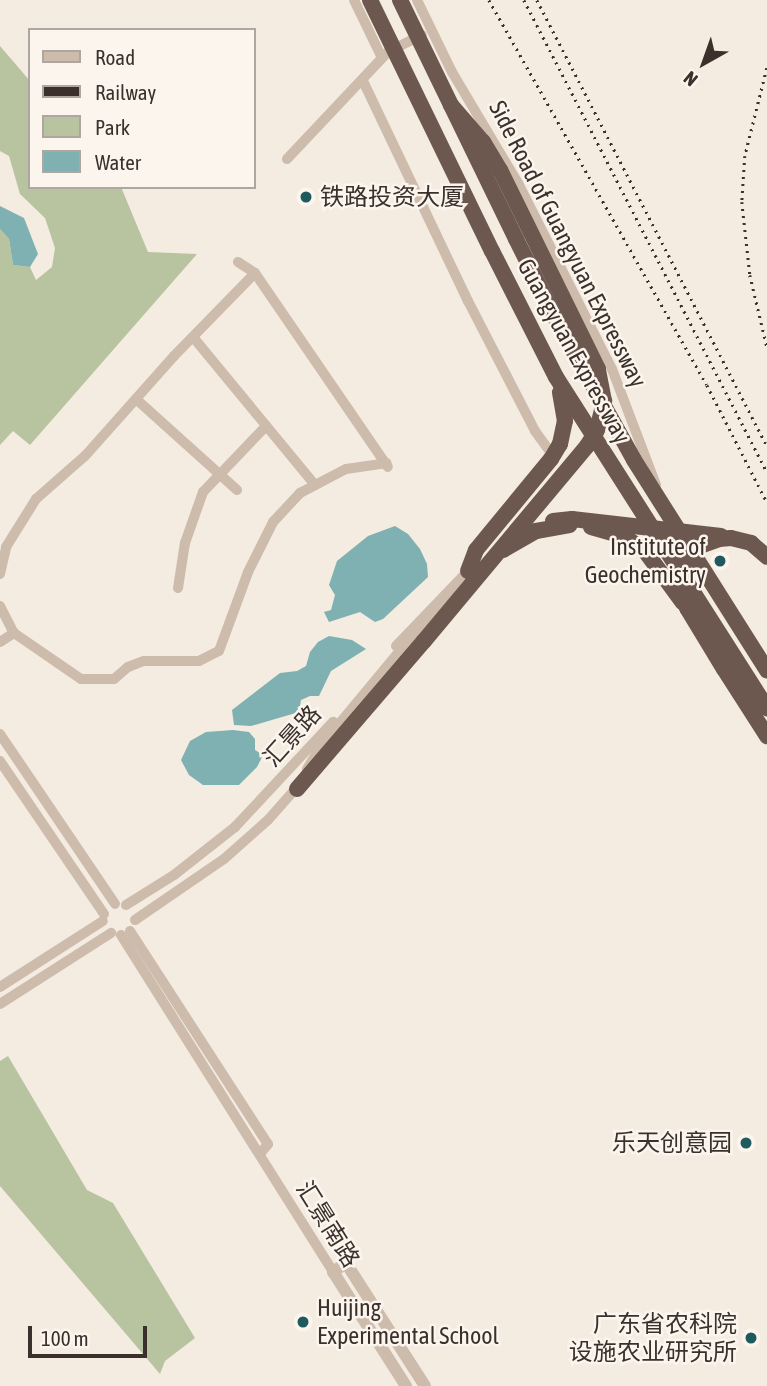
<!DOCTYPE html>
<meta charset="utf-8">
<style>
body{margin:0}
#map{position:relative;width:767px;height:1386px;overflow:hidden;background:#f4ebe1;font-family:"Asap Condensed","Noto Sans SC",sans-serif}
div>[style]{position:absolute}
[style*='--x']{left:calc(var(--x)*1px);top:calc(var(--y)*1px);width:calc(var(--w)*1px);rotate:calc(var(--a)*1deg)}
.green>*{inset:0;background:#b8c4a0}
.water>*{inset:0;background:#7fb0b2}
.minor>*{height:10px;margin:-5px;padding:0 5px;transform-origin:5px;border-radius:5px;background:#cdbbac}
.tertiary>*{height:12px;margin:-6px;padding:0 6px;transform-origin:6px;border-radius:6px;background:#cdbbac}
.trunk>*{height:16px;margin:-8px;padding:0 8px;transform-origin:8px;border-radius:8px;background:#6c584f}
.rail>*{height:2.5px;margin-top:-1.25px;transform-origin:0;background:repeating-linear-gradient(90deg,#3b302b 0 2px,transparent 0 7px)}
.trunk-bridge>*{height:16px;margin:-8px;padding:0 8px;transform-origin:8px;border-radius:8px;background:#6c584f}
.dots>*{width:19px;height:19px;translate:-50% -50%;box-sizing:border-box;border:4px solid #fbf5ee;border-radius:50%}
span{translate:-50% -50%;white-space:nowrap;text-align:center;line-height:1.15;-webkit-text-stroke:5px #fbf5ee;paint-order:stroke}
.poi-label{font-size:24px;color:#3b302b}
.left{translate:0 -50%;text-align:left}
.right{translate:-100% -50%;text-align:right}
.street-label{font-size:24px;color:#3b302b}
.legend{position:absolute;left:28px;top:28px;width:228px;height:161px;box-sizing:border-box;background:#fbf5ee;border:2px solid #aea6a0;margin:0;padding:9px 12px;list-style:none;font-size:21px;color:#3b302b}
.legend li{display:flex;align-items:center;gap:14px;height:35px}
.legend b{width:35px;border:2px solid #aea6a0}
.north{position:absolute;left:669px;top:28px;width:70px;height:70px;-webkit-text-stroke:5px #fbf5ee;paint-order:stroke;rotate:220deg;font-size:19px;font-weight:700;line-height:28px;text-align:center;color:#3b302b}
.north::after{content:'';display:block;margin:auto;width:24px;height:32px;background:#3b302b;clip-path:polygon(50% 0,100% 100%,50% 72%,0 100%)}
.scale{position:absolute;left:28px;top:1326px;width:119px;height:32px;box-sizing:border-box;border:4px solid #3b302b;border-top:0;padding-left:9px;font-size:21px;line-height:24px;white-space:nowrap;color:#3b302b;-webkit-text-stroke:5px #fbf5ee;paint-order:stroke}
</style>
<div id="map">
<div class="green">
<div style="clip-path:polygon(0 46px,30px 81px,30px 187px,121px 187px,148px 252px,197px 254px,30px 445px,13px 431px,0 445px,0 229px,9px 239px,13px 265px,30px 267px,36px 280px,52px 267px,55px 248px,45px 218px,20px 194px,9px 156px,0 151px)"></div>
<div style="clip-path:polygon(8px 1056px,87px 1190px,113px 1203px,195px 1338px,165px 1361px,160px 1374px,0 1186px,0 1061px)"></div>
</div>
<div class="water">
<div style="clip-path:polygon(0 206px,24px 218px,38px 254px,30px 267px,13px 265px,9px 239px,0 229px)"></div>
<div style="clip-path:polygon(395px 526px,408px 534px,420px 549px,427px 564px,428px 577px,383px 619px,375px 622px,360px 612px,329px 622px,324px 612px,331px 610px,335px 595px,329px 585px,337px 561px,368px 536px)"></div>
<div style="clip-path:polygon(329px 636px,352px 640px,366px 649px,331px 671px,319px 696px,310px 696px,301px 700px,299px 712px,251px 726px,234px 725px,232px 710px,280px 673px,297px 671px,306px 666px,310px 652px,318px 642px)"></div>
<div style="clip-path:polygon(233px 730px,249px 732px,255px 739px,255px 750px,263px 755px,257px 767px,239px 785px,203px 785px,189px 775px,181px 760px,190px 741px,206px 732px)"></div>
</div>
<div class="minor">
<div style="--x:354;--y:0;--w:64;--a:64.2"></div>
<div style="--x:417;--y:0;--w:80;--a:64.1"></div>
<div style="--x:452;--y:72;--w:129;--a:59.3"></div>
<div style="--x:518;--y:183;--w:208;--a:63.2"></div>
<div style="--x:612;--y:369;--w:124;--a:69.2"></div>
<div style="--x:363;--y:81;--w:244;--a:64.5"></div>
<div style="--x:468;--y:301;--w:146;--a:62.7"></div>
<div style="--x:535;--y:431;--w:31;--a:54"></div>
<div style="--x:287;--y:159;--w:147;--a:-46.7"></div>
<div style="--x:388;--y:52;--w:38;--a:-27"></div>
<div style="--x:238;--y:262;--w:20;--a:33"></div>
<div style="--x:255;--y:273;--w:235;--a:55.6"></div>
<div style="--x:193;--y:337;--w:192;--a:50.5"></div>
<div style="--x:136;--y:399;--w:136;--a:42"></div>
<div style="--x:0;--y:574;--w:28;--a:-77"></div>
<div style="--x:6;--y:547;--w:57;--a:-58"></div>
<div style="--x:36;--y:499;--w:65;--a:-41.3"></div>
<div style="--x:85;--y:456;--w:134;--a:-48.3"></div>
<div style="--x:174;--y:356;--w:116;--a:-45.7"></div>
<div style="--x:178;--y:588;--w:46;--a:-81.2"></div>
<div style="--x:185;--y:543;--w:54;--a:-70.6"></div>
<div style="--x:203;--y:492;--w:91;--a:-46.3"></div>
<div style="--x:0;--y:606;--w:30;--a:63"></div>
<div style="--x:14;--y:633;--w:81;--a:34.5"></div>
<div style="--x:81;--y:679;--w:33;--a:0"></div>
<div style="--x:114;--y:679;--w:18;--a:-41"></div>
<div style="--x:128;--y:667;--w:17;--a:-21"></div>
<div style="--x:144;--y:661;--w:55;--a:0"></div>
<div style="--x:199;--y:661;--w:22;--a:-27"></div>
<div style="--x:219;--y:651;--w:84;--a:-69.8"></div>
<div style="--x:248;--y:572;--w:56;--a:-63.4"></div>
<div style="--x:273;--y:522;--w:40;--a:-47"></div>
<div style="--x:300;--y:493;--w:52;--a:-27.6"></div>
<div style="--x:346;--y:469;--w:41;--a:-8.3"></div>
<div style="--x:0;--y:642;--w:17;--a:-33"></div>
<div style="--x:396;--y:646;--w:104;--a:-46.2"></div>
<div style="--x:0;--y:734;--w:205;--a:55.9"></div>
<div style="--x:0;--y:761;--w:185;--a:55.8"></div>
<div style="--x:307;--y:769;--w:26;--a:-59"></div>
<div style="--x:320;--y:747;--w:169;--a:-50.3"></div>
<div style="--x:428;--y:617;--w:35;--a:-39"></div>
<div style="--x:126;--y:905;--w:57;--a:-32"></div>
<div style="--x:174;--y:875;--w:78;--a:-38.2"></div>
<div style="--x:235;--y:827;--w:144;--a:-47"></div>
<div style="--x:135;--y:920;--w:108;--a:-34.4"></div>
<div style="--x:224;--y:859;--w:59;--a:-41.6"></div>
<div style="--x:268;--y:820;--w:45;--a:-48.6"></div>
<div style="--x:130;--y:931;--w:254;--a:57.1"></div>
<div style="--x:268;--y:1144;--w:13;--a:129"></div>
<div style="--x:121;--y:935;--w:398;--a:57.8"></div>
<div style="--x:0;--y:987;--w:122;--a:-32.7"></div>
<div style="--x:0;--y:1004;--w:132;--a:-32.6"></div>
</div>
<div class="tertiary">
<div style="--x:406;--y:1386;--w:135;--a:-122.6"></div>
<div style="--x:333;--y:1272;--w:16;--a:-35"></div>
<div style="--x:346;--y:1263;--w:146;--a:57.3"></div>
</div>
<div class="trunk">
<div style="--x:516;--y:239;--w:96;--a:63.4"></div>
<div style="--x:559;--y:325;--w:154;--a:60.9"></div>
<div style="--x:634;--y:460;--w:249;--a:57.7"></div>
<div style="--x:492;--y:251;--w:141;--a:63.1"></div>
<div style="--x:556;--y:377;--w:393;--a:57.5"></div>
<div style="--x:591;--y:527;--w:35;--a:16"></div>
<div style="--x:625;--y:537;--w:24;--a:35"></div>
<div style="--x:645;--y:551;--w:64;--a:53.8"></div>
<div style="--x:503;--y:550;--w:38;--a:-30"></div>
<div style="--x:536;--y:531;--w:34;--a:-10"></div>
<div style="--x:468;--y:571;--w:22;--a:-69"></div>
<div style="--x:476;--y:550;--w:118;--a:-50.5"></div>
<div style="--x:551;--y:459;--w:17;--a:-59"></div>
<div style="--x:560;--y:444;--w:24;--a:-78"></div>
<div style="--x:565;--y:421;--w:29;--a:-100"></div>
<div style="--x:724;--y:669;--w:80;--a:57.3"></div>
<div style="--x:297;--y:789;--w:195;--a:-49.4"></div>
</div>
<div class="rail">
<div style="--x:489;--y:0;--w:442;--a:60.5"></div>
<div style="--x:707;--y:385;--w:131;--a:62.9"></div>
<div style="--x:524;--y:0;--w:531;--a:62.76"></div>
<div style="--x:537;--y:0;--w:502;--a:62.72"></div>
<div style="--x:767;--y:68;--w:91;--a:104"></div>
<div style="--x:745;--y:156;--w:46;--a:93.7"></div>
<div style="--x:742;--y:202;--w:73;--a:83.7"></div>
<div style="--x:750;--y:275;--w:74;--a:76.7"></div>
</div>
<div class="trunk-bridge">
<div style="--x:370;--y:0;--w:279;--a:64.1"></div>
<div style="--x:400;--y:0;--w:266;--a:64.1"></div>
<div style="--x:553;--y:521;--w:19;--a:-6"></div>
<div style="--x:572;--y:519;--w:150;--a:6.5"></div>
<div style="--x:424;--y:641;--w:254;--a:-50.1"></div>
<div style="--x:587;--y:446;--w:19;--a:-58"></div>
<div style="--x:597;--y:430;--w:30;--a:-76"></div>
<div style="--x:604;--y:401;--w:33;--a:-101"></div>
<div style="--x:598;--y:369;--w:222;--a:-116.2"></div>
<div style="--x:500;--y:170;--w:33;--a:-121"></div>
<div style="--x:483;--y:142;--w:49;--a:-130.9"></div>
<div style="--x:724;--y:669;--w:71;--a:-121.2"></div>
<div style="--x:687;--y:608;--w:23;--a:-108"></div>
<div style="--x:680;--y:586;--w:17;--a:-80"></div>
<div style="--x:683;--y:569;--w:29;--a:-54"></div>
<div style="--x:700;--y:546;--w:20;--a:-20"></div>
<div style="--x:719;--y:539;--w:12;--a:-5"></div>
<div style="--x:731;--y:538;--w:21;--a:14"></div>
<div style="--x:751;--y:543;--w:21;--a:41"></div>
</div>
<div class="dots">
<div style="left:306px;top:197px;background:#1f5a5e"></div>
<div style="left:720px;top:561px;background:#1f5a5e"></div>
<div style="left:746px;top:1143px;background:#1f5a5e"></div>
<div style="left:303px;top:1322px;background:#1f5a5e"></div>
<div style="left:751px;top:1338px;background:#1f5a5e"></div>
</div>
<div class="poi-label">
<span class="left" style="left:320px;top:197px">铁路投资大厦</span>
<span class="right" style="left:706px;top:561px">Institute of<br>Geochemistry</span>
<span class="right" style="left:732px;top:1143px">乐天创意园</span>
<span class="left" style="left:317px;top:1322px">Huijing<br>Experimental School</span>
<span class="right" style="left:737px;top:1338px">广东省农科院<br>设施农业研究所</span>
</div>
<div class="street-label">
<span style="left:568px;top:244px;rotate:63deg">Side Road of Guangyuan Expressway</span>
<span style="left:574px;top:351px;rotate:61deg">Guangyuan Expressway</span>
<span style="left:292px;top:736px;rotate:-48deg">汇景路</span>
<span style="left:328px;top:1224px;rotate:58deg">汇景南路</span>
</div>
<ul class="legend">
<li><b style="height:9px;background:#cdbbac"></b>Road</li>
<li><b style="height:9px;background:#3b302b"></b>Railway</li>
<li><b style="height:19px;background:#b8c4a0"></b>Park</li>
<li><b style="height:19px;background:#7fb0b2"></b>Water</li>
</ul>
<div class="north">N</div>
<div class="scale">100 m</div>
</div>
